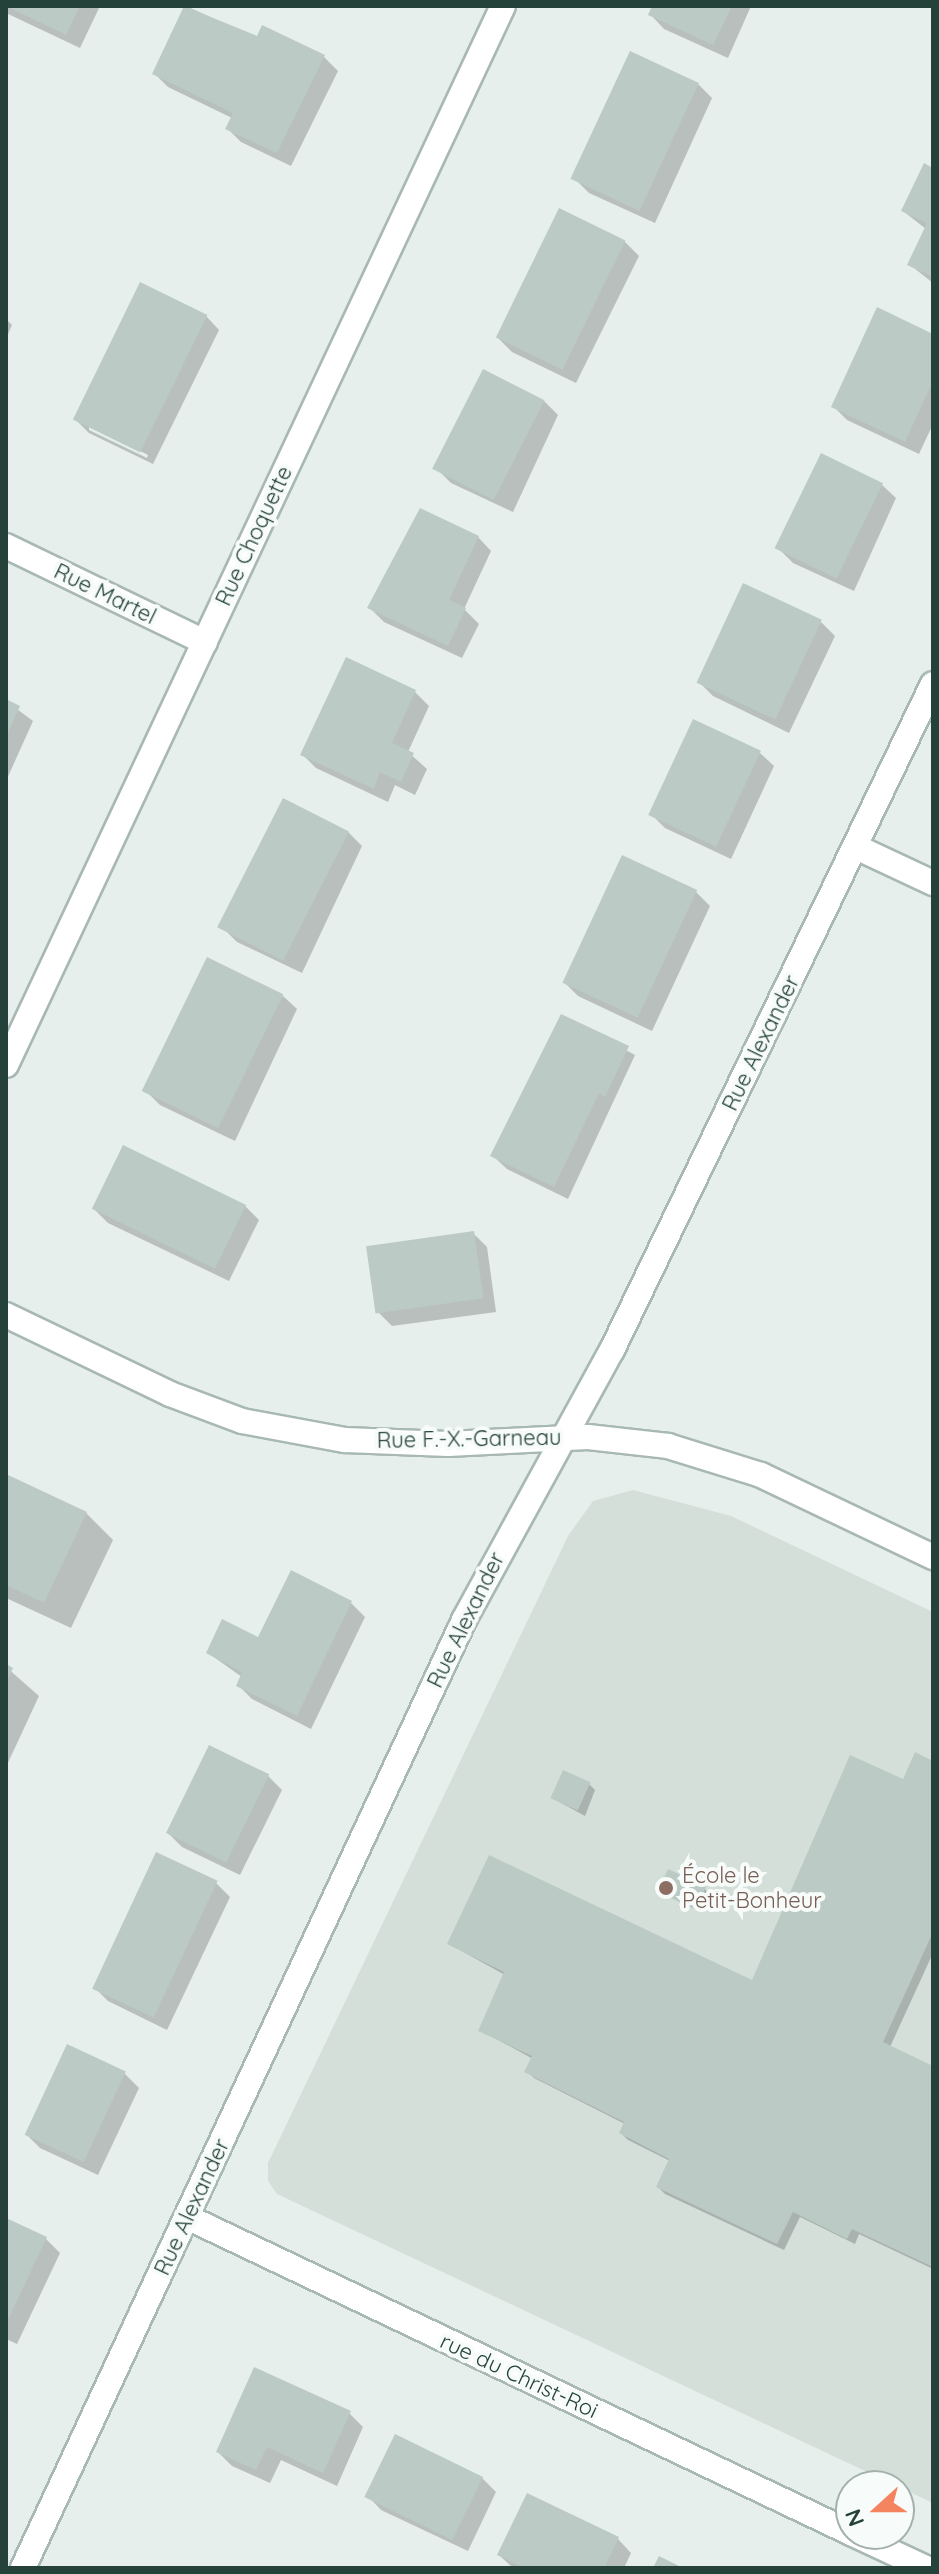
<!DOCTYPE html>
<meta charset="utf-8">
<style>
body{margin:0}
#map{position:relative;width:939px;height:2574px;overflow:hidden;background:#e6efeb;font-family:Quicksand,sans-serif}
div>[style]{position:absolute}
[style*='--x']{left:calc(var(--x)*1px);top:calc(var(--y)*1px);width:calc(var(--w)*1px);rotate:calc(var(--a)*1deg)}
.built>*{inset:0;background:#d4dfda}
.shadow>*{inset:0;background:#0003}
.building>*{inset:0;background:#bbcac4;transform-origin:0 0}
.roads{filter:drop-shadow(2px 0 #a8b8b2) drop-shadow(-2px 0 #a8b8b2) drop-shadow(0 2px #a8b8b2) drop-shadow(0 -2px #a8b8b2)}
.street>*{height:24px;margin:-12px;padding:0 12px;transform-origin:12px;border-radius:12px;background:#fff}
.dots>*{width:22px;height:22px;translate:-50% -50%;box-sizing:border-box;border:4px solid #f7fbf9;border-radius:50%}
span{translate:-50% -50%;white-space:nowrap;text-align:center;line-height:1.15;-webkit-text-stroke:8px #f7fbf9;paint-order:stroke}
.street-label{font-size:22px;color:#24423a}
.education-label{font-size:22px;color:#785e54}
.left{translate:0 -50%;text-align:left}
.frame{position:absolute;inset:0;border:8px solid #24423a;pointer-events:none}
.north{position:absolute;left:835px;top:2470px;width:80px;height:80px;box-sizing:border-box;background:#f7fbf9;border:2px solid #a3b1ad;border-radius:50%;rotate:249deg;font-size:22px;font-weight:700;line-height:32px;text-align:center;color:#24423a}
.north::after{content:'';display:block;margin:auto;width:28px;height:36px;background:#f4845f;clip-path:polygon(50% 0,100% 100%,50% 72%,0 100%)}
</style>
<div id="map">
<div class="built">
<div style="clip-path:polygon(633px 1490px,731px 1516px,933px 1612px,933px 2503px,277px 2194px,268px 2181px,268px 2163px,568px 1536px,593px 1501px)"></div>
</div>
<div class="shadow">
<div style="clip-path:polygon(6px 6px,100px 6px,80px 48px,6px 13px)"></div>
<div style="clip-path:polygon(186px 6px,258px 39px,324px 57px,338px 71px,291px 166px,241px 142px,227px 128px,232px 118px,168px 87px,154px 73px)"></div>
<div style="clip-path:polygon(654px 6px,751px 6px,728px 58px,664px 29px,651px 15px)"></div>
<div style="clip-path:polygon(698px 84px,712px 98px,655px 223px,589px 193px,575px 179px)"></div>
<div style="clip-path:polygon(933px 170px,933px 283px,909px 264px,926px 229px,903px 211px)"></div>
<div style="clip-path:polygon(625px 242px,639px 256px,576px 383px,512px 352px,498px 338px)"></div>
<div style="clip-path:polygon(evenodd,206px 316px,219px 330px,153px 464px,89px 433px,75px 419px,206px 316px,89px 425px,148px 455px,147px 458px,89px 430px,89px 425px)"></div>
<div style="clip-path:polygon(6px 319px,12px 325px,6px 339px)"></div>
<div style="clip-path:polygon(933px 336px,933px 424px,919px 454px,847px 420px,833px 406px)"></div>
<div style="clip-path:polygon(544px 401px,558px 415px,513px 512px,451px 483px,437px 469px)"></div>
<div style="clip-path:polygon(882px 485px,896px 498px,854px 591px,793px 563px,779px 549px)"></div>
<div style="clip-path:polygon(478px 537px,491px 551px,464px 609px,479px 624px,462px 658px,384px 622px,370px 608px)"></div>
<div style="clip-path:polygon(821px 622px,835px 636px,789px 733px,713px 696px,699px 682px)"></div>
<div style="clip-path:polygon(347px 660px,415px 692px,429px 706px,408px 752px,427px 769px,415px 795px,395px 785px,388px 802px,316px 768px,302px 754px)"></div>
<div style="clip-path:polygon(6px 701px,33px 721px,6px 781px)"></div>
<div style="clip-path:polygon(760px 753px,774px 766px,731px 859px,665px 828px,651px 814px)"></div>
<div style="clip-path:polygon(348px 832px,362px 846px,302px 973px,237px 942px,223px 928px)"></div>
<div style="clip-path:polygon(696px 892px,710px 906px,652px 1031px,578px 996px,564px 982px)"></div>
<div style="clip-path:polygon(283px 996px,297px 1009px,235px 1141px,160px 1105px,146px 1091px)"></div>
<div style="clip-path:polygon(561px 1016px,635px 1055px,568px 1199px,507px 1169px,493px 1156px)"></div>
<div style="clip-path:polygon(245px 1206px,259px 1220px,229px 1281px,108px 1223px,94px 1209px)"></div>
<div style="clip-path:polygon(473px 1233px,487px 1247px,496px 1312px,392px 1326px,378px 1312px)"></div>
<div style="clip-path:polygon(6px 1476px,86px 1513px,113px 1540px,71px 1628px,6px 1598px)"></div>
<div style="clip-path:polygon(292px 1573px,351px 1603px,365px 1617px,311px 1729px,252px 1699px,238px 1685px,242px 1677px,208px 1653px,259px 1640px)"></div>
<div style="clip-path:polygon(6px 1667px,39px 1696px,6px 1767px)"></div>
<div style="clip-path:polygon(933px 1763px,933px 1953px,890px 2047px,933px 2067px,933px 2269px,859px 2234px,855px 2244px,800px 2217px,784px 2250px,665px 2194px,658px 2187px,670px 2161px,628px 2140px,621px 2133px,625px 2124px,534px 2078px,527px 2071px,533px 2059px,480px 2030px,505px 1975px,449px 1944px,753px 1982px,904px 1781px)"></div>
<div style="clip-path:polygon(268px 1776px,282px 1790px,240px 1875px,182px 1847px,168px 1833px)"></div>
<div style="clip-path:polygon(588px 1783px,595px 1790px,585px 1816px,554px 1799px)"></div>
<div style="clip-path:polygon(157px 1854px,216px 1883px,230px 1897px,167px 2030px,108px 2001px,94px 1987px)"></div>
<div style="clip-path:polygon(704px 1888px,711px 1895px,704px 1912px,660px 1892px)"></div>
<div style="clip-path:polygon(68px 2046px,125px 2074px,139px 2088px,98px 2175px,40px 2148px,26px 2134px)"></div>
<div style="clip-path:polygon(6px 2220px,46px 2239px,60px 2253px,17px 2344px,6px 2339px)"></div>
<div style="clip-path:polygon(349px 2413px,363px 2427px,337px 2486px,281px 2460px,270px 2483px,232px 2466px,218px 2452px)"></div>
<div style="clip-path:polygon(482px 2478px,496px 2492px,468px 2551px,381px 2510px,368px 2496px)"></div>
<div style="clip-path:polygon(618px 2539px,631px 2553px,624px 2568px,513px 2568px,499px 2555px)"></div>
</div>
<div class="building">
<div style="clip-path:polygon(6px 6px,80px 6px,66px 35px)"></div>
<div style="clip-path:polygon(184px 6px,257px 36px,262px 25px,325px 55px,277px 153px,225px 129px,233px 113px,152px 74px)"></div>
<div style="clip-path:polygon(652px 6px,732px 6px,713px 45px,648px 15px)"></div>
<div style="left:630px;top:51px;width:76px;height:141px;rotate:25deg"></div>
<div style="clip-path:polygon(924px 163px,933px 168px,933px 277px,907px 265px,927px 223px,901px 211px)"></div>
<div style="left:559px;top:208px;width:74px;height:144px;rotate:26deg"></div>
<div style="left:140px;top:282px;width:75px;height:153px;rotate:26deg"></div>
<div style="clip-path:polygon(877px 307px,933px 334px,933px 381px,905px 442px,831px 407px)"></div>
<div style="left:483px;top:369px;width:69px;height:112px;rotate:27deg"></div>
<div style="left:821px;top:453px;width:69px;height:106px;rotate:26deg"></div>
<div style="clip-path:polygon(420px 508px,479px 536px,449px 600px,466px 608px,448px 646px,367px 608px)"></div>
<div style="left:743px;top:583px;width:87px;height:110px;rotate:25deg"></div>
<div style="clip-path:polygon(346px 657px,416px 690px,392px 743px,414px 753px,401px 782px,380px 772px,374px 789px,300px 755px)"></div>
<div style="clip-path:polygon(6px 699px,20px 706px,6px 737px)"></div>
<div style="left:693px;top:719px;width:75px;height:106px;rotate:25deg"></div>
<div style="left:283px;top:798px;width:74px;height:145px;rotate:27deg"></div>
<div style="left:622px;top:855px;width:83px;height:141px;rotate:25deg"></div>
<div style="left:207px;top:957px;width:85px;height:149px;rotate:26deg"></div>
<div style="clip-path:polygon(561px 1014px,629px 1046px,605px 1097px,599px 1093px,554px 1187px,490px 1156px)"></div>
<div style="left:123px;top:1145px;width:137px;height:71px;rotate:26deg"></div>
<div style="left:474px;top:1231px;width:68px;height:109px;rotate:82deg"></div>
<div style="clip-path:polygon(6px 1474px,87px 1512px,44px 1603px,6px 1585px)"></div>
<div style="clip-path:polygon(291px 1570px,352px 1601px,297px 1716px,236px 1686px,242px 1672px,206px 1653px,222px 1619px,258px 1637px)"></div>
<div style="clip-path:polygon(6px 1664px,13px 1668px,6px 1684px)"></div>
<div style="left:209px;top:1745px;width:67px;height:98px;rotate:26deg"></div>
<div style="clip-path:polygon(915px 1752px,933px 1761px,933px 1932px,883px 2042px,933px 2066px,933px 2267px,852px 2229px,847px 2239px,793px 2212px,777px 2244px,656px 2187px,669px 2159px,619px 2133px,624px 2122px,524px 2072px,532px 2056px,478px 2031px,504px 1972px,447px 1944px,489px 1855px,752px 1980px,850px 1755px,903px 1779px)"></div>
<div style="left:563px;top:1770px;width:30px;height:31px;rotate:24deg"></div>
<div style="left:156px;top:1852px;width:68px;height:151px;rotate:25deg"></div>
<div style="left:668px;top:1869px;width:42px;height:25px;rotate:25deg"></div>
<div style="left:67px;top:2044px;width:65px;height:100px;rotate:25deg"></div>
<div style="clip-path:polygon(6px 2218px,47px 2237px,6px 2324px)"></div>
<div style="clip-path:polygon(254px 2367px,351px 2411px,323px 2473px,267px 2447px,256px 2470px,216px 2452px)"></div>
<div style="left:395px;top:2434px;width:98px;height:70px;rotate:26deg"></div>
<div style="clip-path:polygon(527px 2493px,619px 2537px,604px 2568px,524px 2568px,497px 2555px)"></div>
<div style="clip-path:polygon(659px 2556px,683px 2568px,653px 2568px)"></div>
</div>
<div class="roads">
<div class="street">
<div style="--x:6;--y:546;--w:221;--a:25.8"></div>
<div style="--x:856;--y:847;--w:85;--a:25.1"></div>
<div style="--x:6;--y:1065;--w:1170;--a:-64.86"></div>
<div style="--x:6;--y:1315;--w:182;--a:25.7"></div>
<div style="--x:170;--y:1394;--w:77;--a:20.6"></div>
<div style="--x:242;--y:1421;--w:105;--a:10.5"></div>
<div style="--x:345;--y:1440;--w:103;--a:2.2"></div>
<div style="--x:448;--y:1444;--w:140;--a:-2.9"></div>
<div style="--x:588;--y:1437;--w:81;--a:6.4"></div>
<div style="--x:668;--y:1446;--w:97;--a:17.3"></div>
<div style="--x:761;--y:1475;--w:191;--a:25.5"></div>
<div style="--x:187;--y:2217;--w:735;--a:25.45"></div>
<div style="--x:853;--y:2534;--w:81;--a:25"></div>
<div style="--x:23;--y:2568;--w:1046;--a:-65.05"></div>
<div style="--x:464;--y:1620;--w:308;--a:-61.3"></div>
<div style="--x:612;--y:1350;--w:739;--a:-64.27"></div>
</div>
</div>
<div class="dots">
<div style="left:666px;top:1888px;background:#8d6e63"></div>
</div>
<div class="street-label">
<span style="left:254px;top:536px;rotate:-65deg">Rue Choquette</span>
<span style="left:105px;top:594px;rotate:26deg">Rue Martel</span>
<span style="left:761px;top:1043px;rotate:-64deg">Rue Alexander</span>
<span style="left:469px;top:1439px;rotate:-1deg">Rue F.-X.-Garneau</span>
<span style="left:466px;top:1620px;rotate:-64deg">Rue Alexander</span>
<span style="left:192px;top:2207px;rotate:-65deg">Rue Alexander</span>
<span style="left:519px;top:2376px;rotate:25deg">rue du Christ-Roi</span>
</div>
<div class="education-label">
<span class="left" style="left:682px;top:1888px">École le<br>Petit-Bonheur</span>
</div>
<div class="frame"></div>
<div class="north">N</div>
</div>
